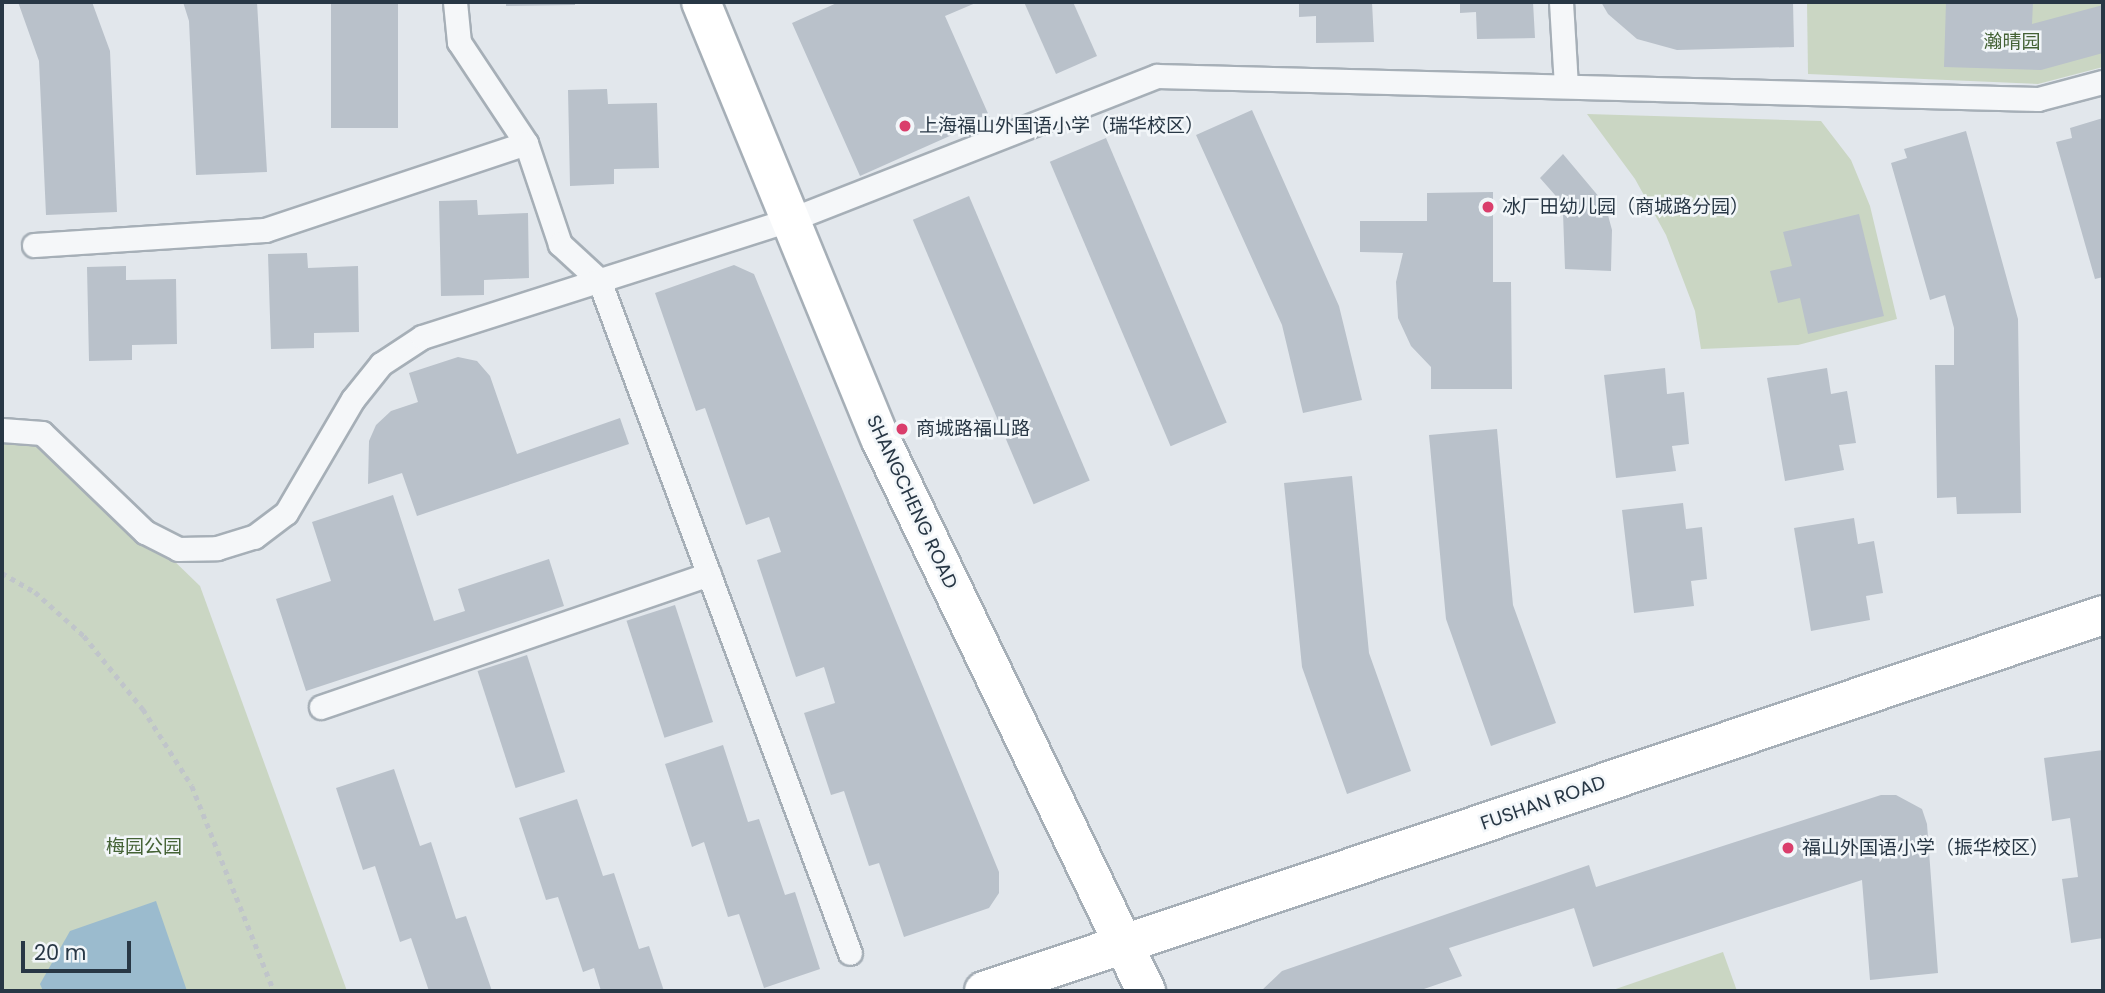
<!DOCTYPE html>
<meta charset="utf-8">
<style>
body{margin:0}
#map{position:relative;width:2105px;height:993px;overflow:hidden;background:#e2e7ec;font-family:Poppins,"Noto Sans SC",sans-serif}
div>[style]{position:absolute}
[style*='--x']{left:calc(var(--x)*1px);top:calc(var(--y)*1px);width:calc(var(--w)*1px);rotate:calc(var(--a)*1deg)}
.green>*{inset:0;background:#cad6c3}
.water>*{inset:0;background:#9bbbce}
.building>*{inset:0;background:#b9c1ca;transform-origin:0 0}
.path>*{height:4.5px;margin-top:-2.25px;transform-origin:0;background:repeating-linear-gradient(90deg,#c0c5ca 0 5px,transparent 0 10px)}
.roads{filter:drop-shadow(2px 0 #a6afb7) drop-shadow(-2px 0 #a6afb7) drop-shadow(0 2px #a6afb7) drop-shadow(0 -2px #a6afb7)}
.lane>*{height:23px;margin:-11.5px;padding:0 11.5px;transform-origin:11.5px;border-radius:11.5px;background:#f5f7f9}
.secondary>*{height:38px;margin:-19px;padding:0 19px;transform-origin:19px;border-radius:19px;background:#fff}
.dots>*{width:19px;height:19px;translate:-50% -50%;box-sizing:border-box;border:4px solid #f2f6f9;border-radius:50%}
span{translate:-50% -50%;white-space:nowrap;text-align:center;line-height:1.15;-webkit-text-stroke:5px #f2f6f9;paint-order:stroke}
.park-label{font-size:19px;color:#446235}
.poi-label{font-size:19px;color:#283745}
.left{translate:0 -50%;text-align:left}
.street-label{font-size:19px;color:#283745}
.frame{position:absolute;inset:0;border:4px solid #283745;pointer-events:none}
.scale{position:absolute;left:21px;top:941px;width:110px;height:32px;box-sizing:border-box;border:4px solid #283745;border-top:0;padding-left:9px;font-size:21px;line-height:24px;white-space:nowrap;color:#283745;-webkit-text-stroke:5px #f2f6f9;paint-order:stroke}
</style>
<div id="map">
<div class="green">
<div style="clip-path:polygon(1807px 2px,2103px 2px,2103px 67px,2038px 84px,1808px 74px)"></div>
<div style="clip-path:polygon(1587px 114px,1821px 121px,1851px 160px,1870px 206px,1897px 319px,1798px 345px,1701px 349px,1695px 311px,1666px 235px,1635px 179px)"></div>
<div style="clip-path:polygon(2px 430px,42px 433px,200px 586px,347px 991px,2px 991px)"></div>
<div style="clip-path:polygon(1723px 952px,1737px 991px,1610px 991px)"></div>
</div>
<div class="water">
<div style="clip-path:polygon(156px 901px,187px 991px,43px 991px,40px 984px,70px 931px)"></div>
</div>
<div class="building">
<div style="clip-path:polygon(18px 2px,92px 2px,110px 51px,117px 212px,46px 215px,39px 61px)"></div>
<div style="clip-path:polygon(183px 2px,257px 2px,267px 172px,196px 175px,189px 21px)"></div>
<div style="left:331px;top:2px;width:67px;height:126px"></div>
<div style="clip-path:polygon(506px 2px,575px 2px,575px 5px,506px 6px)"></div>
<div style="clip-path:polygon(839px 2px,978px 2px,945px 16px,990px 118px,860px 176px,792px 23px)"></div>
<div style="clip-path:polygon(1024px 2px,1073px 2px,1097px 56px,1056px 74px)"></div>
<div style="clip-path:polygon(1299px 2px,1372px 2px,1374px 42px,1316px 43px,1316px 16px,1299px 17px)"></div>
<div style="clip-path:polygon(1460px 2px,1533px 2px,1535px 38px,1477px 39px,1476px 12px,1460px 13px)"></div>
<div style="clip-path:polygon(1601px 2px,1793px 2px,1794px 47px,1677px 50px,1637px 39px,1608px 14px)"></div>
<div style="clip-path:polygon(1946px 2px,2033px 2px,2032px 24px,2103px 5px,2103px 53px,2041px 70px,1944px 67px)"></div>
<div style="clip-path:polygon(607px 89px,608px 104px,657px 103px,659px 168px,614px 169px,614px 184px,570px 186px,568px 90px)"></div>
<div style="clip-path:polygon(1252px 110px,1339px 306px,1362px 400px,1303px 413px,1282px 325px,1196px 135px)"></div>
<div style="clip-path:polygon(2103px 118px,2103px 277px,2095px 279px,2056px 142px,2072px 138px,2070px 128px)"></div>
<div style="clip-path:polygon(1966px 131px,2018px 319px,2021px 513px,1957px 514px,1956px 497px,1937px 498px,1935px 365px,1954px 365px,1954px 328px,1945px 295px,1930px 300px,1891px 163px,1907px 158px,1904px 149px)"></div>
<div style="left:1106px;top:138px;width:309px;height:61px;rotate:67deg"></div>
<div style="clip-path:polygon(1563px 154px,1605px 204px,1612px 230px,1611px 271px,1565px 269px,1563px 213px,1555px 195px,1540px 178px)"></div>
<div style="clip-path:polygon(1493px 192px,1493px 282px,1511px 282px,1512px 389px,1431px 389px,1431px 367px,1411px 346px,1398px 318px,1396px 282px,1403px 253px,1360px 252px,1360px 221px,1427px 221px,1427px 193px)"></div>
<div style="left:969px;top:196px;width:309px;height:61px;rotate:67deg"></div>
<div style="clip-path:polygon(477px 200px,478px 215px,528px 213px,529px 278px,484px 280px,484px 295px,441px 296px,439px 201px)"></div>
<div style="clip-path:polygon(1859px 214px,1884px 316px,1808px 334px,1800px 298px,1778px 303px,1770px 271px,1792px 266px,1783px 232px)"></div>
<div style="clip-path:polygon(307px 253px,308px 268px,358px 266px,359px 332px,314px 333px,314px 348px,271px 349px,268px 254px)"></div>
<div style="clip-path:polygon(734px 265px,754px 274px,999px 872px,999px 893px,989px 908px,904px 937px,879px 863px,869px 866px,844px 791px,831px 795px,804px 713px,835px 703px,824px 667px,796px 677px,757px 560px,781px 552px,769px 517px,746px 525px,705px 408px,696px 411px,655px 293px)"></div>
<div style="clip-path:polygon(126px 266px,126px 280px,176px 279px,177px 344px,132px 345px,132px 360px,89px 361px,87px 267px)"></div>
<div style="clip-path:polygon(458px 357px,477px 361px,490px 376px,517px 454px,620px 418px,629px 444px,417px 516px,402px 473px,368px 484px,369px 441px,376px 425px,391px 411px,418px 402px,409px 373px)"></div>
<div style="clip-path:polygon(1665px 368px,1667px 394px,1684px 392px,1689px 444px,1672px 446px,1676px 471px,1616px 478px,1604px 375px)"></div>
<div style="clip-path:polygon(1827px 368px,1831px 394px,1847px 391px,1856px 443px,1839px 445px,1844px 470px,1785px 481px,1767px 378px)"></div>
<div style="clip-path:polygon(1497px 429px,1513px 605px,1556px 723px,1491px 746px,1446px 619px,1429px 435px)"></div>
<div style="clip-path:polygon(1352px 476px,1369px 653px,1411px 771px,1347px 794px,1302px 667px,1284px 483px)"></div>
<div style="clip-path:polygon(393px 495px,434px 621px,465px 611px,458px 589px,549px 559px,564px 606px,306px 691px,276px 599px,331px 581px,312px 522px)"></div>
<div style="clip-path:polygon(1683px 503px,1686px 529px,1702px 527px,1707px 579px,1691px 581px,1694px 606px,1634px 613px,1622px 510px)"></div>
<div style="clip-path:polygon(1854px 518px,1858px 544px,1874px 541px,1883px 593px,1866px 596px,1870px 620px,1811px 631px,1794px 528px)"></div>
<div style="left:675px;top:605px;width:123px;height:51px;rotate:72deg"></div>
<div style="left:527px;top:655px;width:123px;height:52px;rotate:72deg"></div>
<div style="clip-path:polygon(723px 745px,748px 822px,759px 819px,785px 895px,795px 892px,820px 969px,764px 988px,739px 914px,728px 917px,704px 842px,692px 847px,665px 764px)"></div>
<div style="clip-path:polygon(2103px 750px,2103px 938px,2071px 943px,2062px 879px,2078px 877px,2070px 818px,2052px 821px,2044px 758px)"></div>
<div style="clip-path:polygon(394px 769px,420px 846px,431px 842px,456px 919px,466px 916px,492px 991px,429px 991px,411px 938px,400px 942px,375px 866px,363px 870px,336px 788px)"></div>
<div style="clip-path:polygon(1881px 795px,1896px 795px,1922px 809px,1927px 824px,1938px 973px,1870px 980px,1862px 880px,1593px 967px,1574px 908px,1449px 948px,1462px 976px,1418px 991px,1261px 991px,1282px 971px,1589px 865px,1596px 887px)"></div>
<div style="clip-path:polygon(577px 799px,603px 876px,614px 873px,639px 949px,649px 946px,664px 991px,601px 991px,594px 968px,583px 972px,558px 897px,546px 900px,519px 818px)"></div>
</div>
<div class="path">
<div style="--x:2;--y:573;--w:38;--a:30"></div>
<div style="--x:35;--y:592;--w:66;--a:41.9"></div>
<div style="--x:84;--y:636;--w:94;--a:51.1"></div>
<div style="--x:143;--y:709;--w:91;--a:57.5"></div>
<div style="--x:192;--y:786;--w:221;--a:68.2"></div>
</div>
<div class="roads">
<div class="lane">
<div style="--x:455;--y:2;--w:40;--a:84.3"></div>
<div style="--x:459;--y:42;--w:121;--a:56.4"></div>
<div style="--x:1561;--y:2;--w:84;--a:86.6"></div>
<div style="--x:34;--y:245;--w:231;--a:-3.7"></div>
<div style="--x:265;--y:230;--w:275;--a:-18.4"></div>
<div style="--x:526;--y:143;--w:107;--a:71.4"></div>
<div style="--x:560;--y:244;--w:53;--a:42.7"></div>
<div style="--x:599;--y:280;--w:718;--a:69.55"></div>
<div style="--x:2;--y:430;--w:40;--a:4.3"></div>
<div style="--x:42;--y:433;--w:143;--a:43.9"></div>
<div style="--x:145;--y:532;--w:37;--a:27"></div>
<div style="--x:178;--y:549;--w:39;--a:-1"></div>
<div style="--x:217;--y:548;--w:39;--a:-17"></div>
<div style="--x:254;--y:537;--w:40;--a:-37"></div>
<div style="--x:286;--y:513;--w:132;--a:-59.6"></div>
<div style="--x:353;--y:399;--w:45;--a:-51.3"></div>
<div style="--x:381;--y:364;--w:49;--a:-33.4"></div>
<div style="--x:422;--y:337;--w:388;--a:-17.7"></div>
<div style="--x:792;--y:219;--w:392;--a:-21.4"></div>
<div style="--x:1157;--y:76;--w:881;--a:1.5"></div>
<div style="--x:2038;--y:99;--w:67;--a:-14.7"></div>
<div style="--x:321;--y:707;--w:410;--a:-18.9"></div>
</div>
<div class="secondary">
<div style="--x:701;--y:2;--w:471;--a:67.7"></div>
<div style="--x:880;--y:438;--w:614;--a:64.31"></div>
<div style="--x:984;--y:991;--w:1180;--a:-18.57"></div>
</div>
</div>
<div class="dots">
<div style="left:905px;top:126px;background:#da3e6c"></div>
<div style="left:1488px;top:207px;background:#da3e6c"></div>
<div style="left:902px;top:429px;background:#da3e6c"></div>
<div style="left:1788px;top:848px;background:#da3e6c"></div>
</div>
<div class="park-label">
<span style="left:2012px;top:42px">瀚晴园</span>
<span style="left:144px;top:847px">梅园公园</span>
</div>
<div class="poi-label">
<span class="left" style="left:919px;top:126px">上海福山外国语小学（瑞华校区）</span>
<span class="left" style="left:1502px;top:207px">冰厂田幼儿园（商城路分园）</span>
<span class="left" style="left:916px;top:429px">商城路福山路</span>
<span class="left" style="left:1802px;top:848px">福山外国语小学（振华校区）</span>
</div>
<div class="street-label">
<span style="left:912px;top:502px;rotate:65deg">SHANGCHENG ROAD</span>
<span style="left:1543px;top:803px;rotate:-19deg">FUSHAN ROAD</span>
</div>
<div class="frame"></div>
<div class="scale">20 m</div>
</div>
